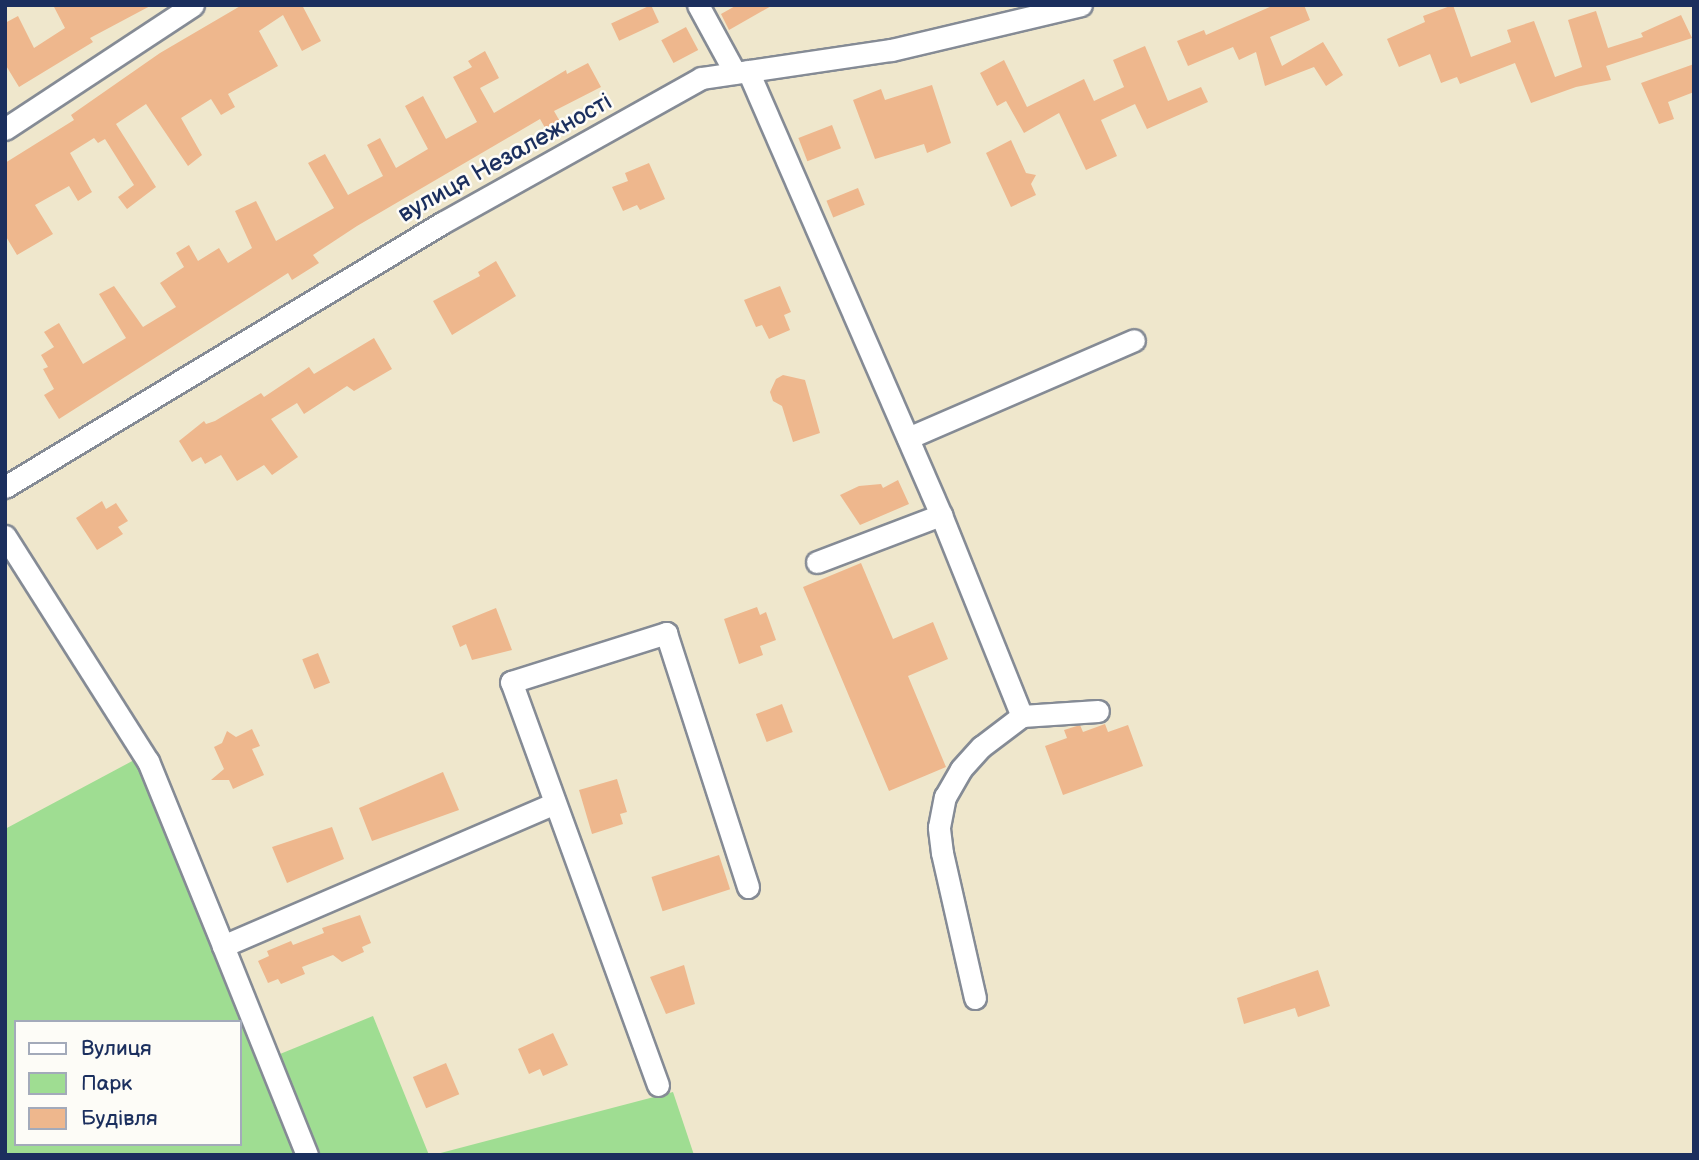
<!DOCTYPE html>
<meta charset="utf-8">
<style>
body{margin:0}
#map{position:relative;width:1699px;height:1160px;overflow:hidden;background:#efe7cc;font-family:"Balsamiq Sans",sans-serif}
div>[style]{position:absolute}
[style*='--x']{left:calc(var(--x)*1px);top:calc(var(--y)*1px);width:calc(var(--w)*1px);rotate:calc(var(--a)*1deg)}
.green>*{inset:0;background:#9fdd92}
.building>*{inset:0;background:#eeb78d;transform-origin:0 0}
.roads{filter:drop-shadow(2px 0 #858b95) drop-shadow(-2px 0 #858b95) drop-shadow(0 2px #858b95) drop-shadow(0 -2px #858b95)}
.minor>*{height:21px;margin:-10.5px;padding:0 10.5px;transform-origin:10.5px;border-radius:10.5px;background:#fff}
span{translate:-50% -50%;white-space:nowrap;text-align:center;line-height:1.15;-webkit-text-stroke:5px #fdfcf7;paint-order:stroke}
.street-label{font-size:24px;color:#1b2f5e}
.frame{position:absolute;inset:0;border:7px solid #1b2f5e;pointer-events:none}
.legend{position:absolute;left:14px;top:1020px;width:228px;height:126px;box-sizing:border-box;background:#fdfcf7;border:2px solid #a3aaba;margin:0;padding:9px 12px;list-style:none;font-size:21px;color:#1b2f5e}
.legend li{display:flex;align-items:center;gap:14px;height:35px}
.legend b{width:35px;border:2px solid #a3aaba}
</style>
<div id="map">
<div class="green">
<div style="clip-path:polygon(evenodd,151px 751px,280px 1054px,373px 1016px,429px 1155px,5px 1155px,5px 829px,151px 751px,16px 1022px,240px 1022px,240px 1144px,16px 1144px,16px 1022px)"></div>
<div style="clip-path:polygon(673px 1092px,694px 1155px,433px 1155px)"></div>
</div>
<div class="building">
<div style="clip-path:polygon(53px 5px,152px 5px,90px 38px,93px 42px,19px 87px,5px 64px,5px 23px,18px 16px,34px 48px,65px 28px)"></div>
<div style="clip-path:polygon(242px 5px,302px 5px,321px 41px,302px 51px,283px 15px,259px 31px,278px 66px,228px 94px,235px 107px,221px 115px,211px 99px,181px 118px,202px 155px,188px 166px,146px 104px,116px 124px,156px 187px,127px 209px,118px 197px,134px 185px,105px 139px,98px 143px,94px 138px,70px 153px,92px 192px,78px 201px,69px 186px,35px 205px,53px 234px,17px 255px,5px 235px,5px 163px,74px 120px,71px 115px,160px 53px)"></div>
<div style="left:651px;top:5px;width:19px;height:44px;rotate:65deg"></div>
<div style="clip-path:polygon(737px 5px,773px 5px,729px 30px,721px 14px)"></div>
<div style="clip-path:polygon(1274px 5px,1304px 5px,1310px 20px,1270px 37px,1282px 66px,1323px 42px,1343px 75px,1326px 86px,1314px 67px,1265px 86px,1256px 52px,1239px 60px,1233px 47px,1188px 66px,1177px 41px,1204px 30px,1206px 35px)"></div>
<div style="clip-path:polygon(1453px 5px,1471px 57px,1511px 42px,1507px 30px,1534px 21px,1555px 77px,1582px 67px,1568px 20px,1596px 11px,1608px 48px,1643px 37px,1641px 33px,1681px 15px,1692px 38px,1606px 66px,1611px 80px,1576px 87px,1531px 103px,1515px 63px,1460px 84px,1457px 77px,1441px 83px,1430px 54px,1399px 67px,1387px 39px,1425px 22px,1423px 16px)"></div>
<div style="left:686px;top:27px;width:26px;height:28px;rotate:62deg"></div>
<div style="clip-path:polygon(1145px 46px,1168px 101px,1201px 87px,1208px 102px,1147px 129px,1135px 104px,1101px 120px,1117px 156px,1086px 170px,1059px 113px,1024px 133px,1006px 101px,997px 106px,980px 73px,1004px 60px,1027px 107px,1084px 79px,1094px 101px,1124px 87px,1113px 60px)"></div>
<div style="clip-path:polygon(485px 51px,499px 78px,480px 88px,494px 113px,566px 70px,567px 74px,588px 63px,601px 87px,554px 111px,566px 132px,552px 140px,540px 119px,357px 226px,313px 255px,319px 263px,292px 280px,288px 273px,59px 419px,44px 395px,54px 389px,43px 369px,48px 367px,41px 355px,54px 347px,44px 332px,59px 323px,83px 364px,126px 338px,99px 294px,114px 286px,143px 327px,176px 307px,160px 283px,184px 267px,176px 253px,189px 245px,198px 261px,219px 248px,228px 263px,252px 248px,235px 211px,256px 201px,276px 241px,334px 208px,308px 163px,325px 154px,348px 195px,383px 176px,367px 145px,380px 138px,396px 168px,428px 149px,405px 106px,423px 96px,446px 139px,477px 122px,453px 77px,472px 67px,468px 61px)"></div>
<div style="clip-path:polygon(1694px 64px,1694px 92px,1668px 102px,1674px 119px,1659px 124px,1641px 83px)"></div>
<div style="clip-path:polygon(932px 85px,951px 143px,927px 153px,924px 144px,875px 159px,853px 100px,881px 89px,885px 100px)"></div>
<div style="left:832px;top:125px;width:25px;height:36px;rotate:69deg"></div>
<div style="clip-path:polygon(1011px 140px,1026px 173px,1036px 175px,1031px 184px,1036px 195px,1011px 207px,986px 153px)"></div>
<div style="clip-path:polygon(649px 163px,665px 199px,640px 210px,637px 205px,623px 211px,612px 187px,628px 181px,625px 173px)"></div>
<div style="left:858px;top:188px;width:18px;height:34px;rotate:68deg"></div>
<div style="clip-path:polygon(496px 261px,516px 296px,452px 335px,433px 301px,480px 276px,478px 272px)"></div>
<div style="clip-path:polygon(780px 286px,791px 312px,784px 315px,790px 330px,769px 339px,762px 325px,756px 327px,744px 300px)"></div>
<div style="clip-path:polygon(374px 338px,392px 369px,354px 391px,347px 386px,304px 414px,297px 403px,271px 419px,298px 457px,272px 475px,264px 465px,237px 481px,221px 455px,205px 464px,201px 457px,192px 462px,179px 441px,204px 421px,206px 424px,215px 421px,261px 393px,264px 397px,309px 367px,314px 374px)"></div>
<div style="clip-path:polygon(783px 375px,805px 380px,820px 433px,793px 442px,782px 406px,773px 401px,770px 392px,776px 379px)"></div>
<div style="clip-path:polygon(898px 480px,909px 504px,860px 525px,840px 495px,859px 486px,881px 484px,883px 488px)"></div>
<div style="clip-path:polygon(102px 501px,106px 509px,116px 503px,128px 521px,118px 527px,123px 534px,97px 550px,76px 518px)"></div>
<div style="clip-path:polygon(861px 563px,893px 639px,933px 622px,948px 659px,908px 676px,946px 767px,889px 791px,803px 587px)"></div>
<div style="clip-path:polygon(757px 607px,760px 615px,766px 612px,776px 640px,760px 646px,763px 655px,739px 664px,724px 619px)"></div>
<div style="clip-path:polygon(496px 608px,512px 650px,472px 660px,466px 644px,460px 647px,452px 626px)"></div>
<div style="left:318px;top:653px;width:32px;height:17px;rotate:68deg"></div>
<div style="left:782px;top:704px;width:30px;height:28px;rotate:69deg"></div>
<div style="clip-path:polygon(1105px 724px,1108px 732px,1128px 725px,1143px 766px,1063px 795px,1045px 746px,1067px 738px,1064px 730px,1080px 725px,1083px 732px)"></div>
<div style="clip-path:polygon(252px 729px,260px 746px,252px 749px,264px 775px,233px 789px,229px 780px,211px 780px,224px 769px,214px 747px,222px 743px,227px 731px,236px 737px)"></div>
<div style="clip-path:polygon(443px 772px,459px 810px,372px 841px,359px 808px)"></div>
<div style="clip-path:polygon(617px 779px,627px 812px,620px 814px,623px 824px,592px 834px,579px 790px)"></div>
<div style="clip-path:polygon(332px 827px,344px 859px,287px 883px,272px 847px)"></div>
<div style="left:719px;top:855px;width:36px;height:71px;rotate:72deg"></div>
<div style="clip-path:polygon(360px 915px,371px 943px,362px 947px,364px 952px,342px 962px,333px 955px,302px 967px,305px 974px,281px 984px,278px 979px,268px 983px,258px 961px,269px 956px,267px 951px,291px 941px,293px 945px,324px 933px,322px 928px)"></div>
<div style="clip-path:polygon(684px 965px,695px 1004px,666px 1014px,650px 977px)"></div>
<div style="clip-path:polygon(1318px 970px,1330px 1006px,1298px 1017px,1295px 1008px,1244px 1024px,1237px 998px)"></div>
<div style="clip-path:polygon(553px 1033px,568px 1065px,543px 1076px,540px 1069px,529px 1074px,518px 1049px)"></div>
<div style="left:446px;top:1063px;width:34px;height:36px;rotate:67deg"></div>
</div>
<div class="roads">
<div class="minor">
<div style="--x:698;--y:5;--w:77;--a:61.4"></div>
<div style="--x:748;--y:71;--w:484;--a:66.5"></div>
<div style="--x:941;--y:515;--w:217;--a:68.1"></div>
<div style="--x:5;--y:129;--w:225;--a:-33.4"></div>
<div style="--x:908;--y:438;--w:246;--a:-23.4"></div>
<div style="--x:5;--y:487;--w:511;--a:-31.14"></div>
<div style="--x:442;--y:223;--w:297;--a:-29.2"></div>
<div style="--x:701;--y:78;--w:192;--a:-8.4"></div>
<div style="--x:891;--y:50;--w:195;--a:-13.3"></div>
<div style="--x:5;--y:536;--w:267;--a:57.6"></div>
<div style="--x:148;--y:761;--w:200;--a:67.9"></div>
<div style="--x:223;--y:946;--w:358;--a:-23.3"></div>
<div style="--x:817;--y:562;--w:133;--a:-20.8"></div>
<div style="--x:223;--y:946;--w:225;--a:68.1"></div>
<div style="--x:975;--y:998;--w:149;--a:-102.8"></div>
<div style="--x:942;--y:853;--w:26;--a:-97"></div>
<div style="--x:939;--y:827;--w:31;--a:-79"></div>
<div style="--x:945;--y:797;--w:32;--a:-60"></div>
<div style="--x:961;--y:769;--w:30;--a:-48"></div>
<div style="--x:981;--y:747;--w:51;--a:-37.1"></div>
<div style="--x:1022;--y:716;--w:76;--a:-3.8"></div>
<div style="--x:658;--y:1085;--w:429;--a:-110"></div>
<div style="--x:511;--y:682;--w:163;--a:-17.5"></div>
<div style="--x:666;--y:633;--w:267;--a:72.1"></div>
</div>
</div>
<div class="street-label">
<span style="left:505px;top:158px;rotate:-29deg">вулиця Незалежності</span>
</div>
<div class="frame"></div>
<ul class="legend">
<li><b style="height:9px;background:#fff"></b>Вулиця</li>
<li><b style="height:19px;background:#9fdd92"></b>Парк</li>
<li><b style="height:19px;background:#eeb78d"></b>Будівля</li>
</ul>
</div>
